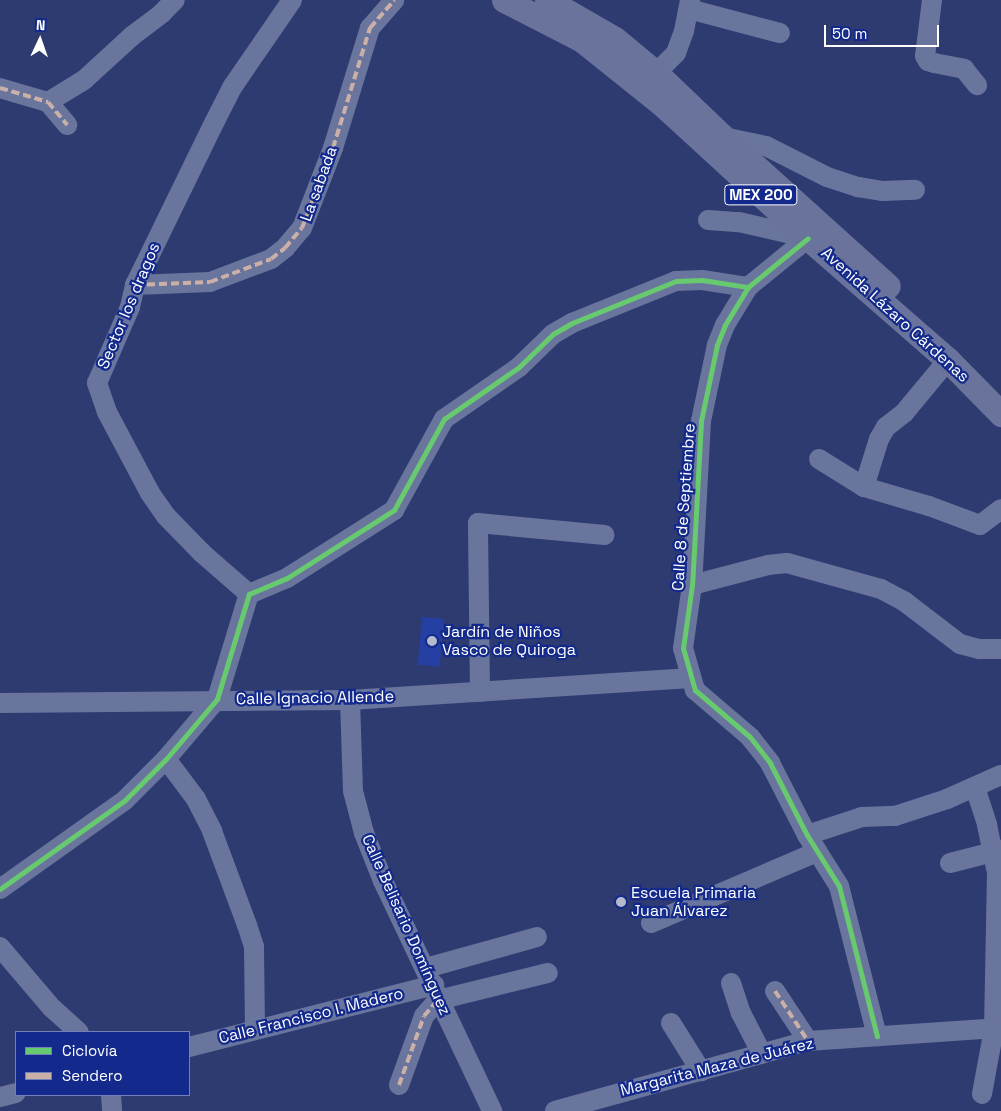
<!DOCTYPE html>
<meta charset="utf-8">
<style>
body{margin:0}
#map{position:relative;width:1001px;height:1111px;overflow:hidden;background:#2e3b71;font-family:"Space Grotesk",sans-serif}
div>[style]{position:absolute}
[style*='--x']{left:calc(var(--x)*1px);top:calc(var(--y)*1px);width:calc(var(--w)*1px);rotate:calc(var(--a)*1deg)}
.green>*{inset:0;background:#253fa3;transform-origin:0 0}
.minor>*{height:20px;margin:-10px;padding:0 10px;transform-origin:10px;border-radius:10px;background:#6a759d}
.major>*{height:25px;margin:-12.5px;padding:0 12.5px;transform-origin:12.5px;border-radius:12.5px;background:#6a739c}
.quiet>*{height:4px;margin-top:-2px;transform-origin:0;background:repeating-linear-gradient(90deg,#cab0a6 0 8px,transparent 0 12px)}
.cycleway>*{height:5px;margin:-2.5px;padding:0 2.5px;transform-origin:2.5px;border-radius:2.5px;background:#67ca6e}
.dots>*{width:14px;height:14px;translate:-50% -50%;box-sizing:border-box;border:2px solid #132a8c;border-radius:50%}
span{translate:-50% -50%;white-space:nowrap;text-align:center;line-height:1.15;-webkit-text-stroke:4.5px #132a8c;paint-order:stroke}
.shield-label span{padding:1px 4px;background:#132a8c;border:1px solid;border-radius:4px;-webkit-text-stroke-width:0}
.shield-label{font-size:15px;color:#fff;font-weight:700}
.street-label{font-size:16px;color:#fff}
.poi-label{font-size:16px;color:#fff}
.left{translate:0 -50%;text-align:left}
.legend{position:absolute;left:15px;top:1031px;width:175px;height:65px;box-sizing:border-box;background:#132a8c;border:1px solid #717fba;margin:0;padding:6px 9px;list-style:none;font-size:15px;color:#fff}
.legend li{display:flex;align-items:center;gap:10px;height:25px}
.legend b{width:25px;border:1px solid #717fba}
.north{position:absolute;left:15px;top:15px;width:50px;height:50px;-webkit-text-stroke:4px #132a8c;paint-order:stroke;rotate:3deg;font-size:14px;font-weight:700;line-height:20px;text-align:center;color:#fff}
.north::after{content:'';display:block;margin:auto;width:18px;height:22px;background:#fff;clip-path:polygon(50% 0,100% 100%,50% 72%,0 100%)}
.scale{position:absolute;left:824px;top:25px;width:115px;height:22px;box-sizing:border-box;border:2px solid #fff;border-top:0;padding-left:6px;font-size:15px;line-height:18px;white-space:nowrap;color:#fff;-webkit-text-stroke:4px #132a8c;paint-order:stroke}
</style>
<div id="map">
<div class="green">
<div style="left:422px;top:617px;width:22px;height:48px;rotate:5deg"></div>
</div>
<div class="minor">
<div style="--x:932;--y:0;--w:56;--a:97.1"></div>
<div style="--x:925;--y:56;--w:6;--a:59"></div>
<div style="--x:928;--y:61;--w:6;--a:18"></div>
<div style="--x:934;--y:63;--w:31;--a:11"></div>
<div style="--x:964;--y:69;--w:21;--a:51"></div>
<div style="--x:689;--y:9;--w:94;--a:14.8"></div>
<div style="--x:656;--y:73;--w:28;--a:-45"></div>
<div style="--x:676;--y:53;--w:23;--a:-70"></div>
<div style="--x:684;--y:31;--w:32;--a:-79"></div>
<div style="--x:0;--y:88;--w:50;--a:16.3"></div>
<div style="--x:48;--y:102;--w:30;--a:50"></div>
<div style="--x:48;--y:102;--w:42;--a:-31.4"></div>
<div style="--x:84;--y:80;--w:65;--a:-42.5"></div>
<div style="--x:132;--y:36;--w:38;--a:-37"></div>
<div style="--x:162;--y:13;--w:18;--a:-45"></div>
<div style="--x:723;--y:137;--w:44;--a:11.8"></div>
<div style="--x:766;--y:146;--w:68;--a:26.9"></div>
<div style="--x:827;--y:177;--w:33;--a:18"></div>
<div style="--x:858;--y:187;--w:24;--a:9"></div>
<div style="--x:882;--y:191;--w:33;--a:-2"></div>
<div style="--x:708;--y:220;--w:31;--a:4"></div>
<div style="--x:739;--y:222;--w:71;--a:13.1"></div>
<div style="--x:135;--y:285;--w:75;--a:-2.3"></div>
<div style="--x:210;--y:282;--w:65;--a:-20.7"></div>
<div style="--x:271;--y:259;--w:18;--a:-38"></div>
<div style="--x:285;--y:248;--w:26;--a:-50"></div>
<div style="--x:302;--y:228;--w:86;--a:-68.8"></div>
<div style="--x:333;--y:148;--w:126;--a:-72.9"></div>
<div style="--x:370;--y:28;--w:37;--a:-49"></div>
<div style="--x:748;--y:287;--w:44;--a:121.2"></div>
<div style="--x:725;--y:325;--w:22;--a:112"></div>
<div style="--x:717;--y:345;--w:78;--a:101.9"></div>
<div style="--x:701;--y:421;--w:164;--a:93.1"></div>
<div style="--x:692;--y:585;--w:64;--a:98.1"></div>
<div style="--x:683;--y:648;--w:44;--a:74.1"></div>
<div style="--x:695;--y:690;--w:72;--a:40.5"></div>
<div style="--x:750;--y:737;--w:33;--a:52"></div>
<div style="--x:770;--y:763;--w:81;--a:62.8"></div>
<div style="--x:807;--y:835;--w:60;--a:57.9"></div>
<div style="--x:839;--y:886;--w:155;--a:75.8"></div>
<div style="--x:819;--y:459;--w:53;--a:31.9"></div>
<div style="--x:864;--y:487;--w:68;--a:16.3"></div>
<div style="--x:929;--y:506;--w:54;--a:20.4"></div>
<div style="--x:980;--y:525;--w:26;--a:-37"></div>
<div style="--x:864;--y:487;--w:50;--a:-72.6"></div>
<div style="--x:879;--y:439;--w:14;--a:-60"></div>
<div style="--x:886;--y:427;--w:23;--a:-38"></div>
<div style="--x:904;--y:413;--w:69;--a:-50.3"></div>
<div style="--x:692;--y:585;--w:79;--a:-14.7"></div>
<div style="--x:768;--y:565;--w:19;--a:-6"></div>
<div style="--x:787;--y:563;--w:98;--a:15.5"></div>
<div style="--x:881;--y:589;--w:27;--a:28"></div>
<div style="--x:905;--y:602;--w:69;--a:37.4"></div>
<div style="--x:960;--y:644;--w:20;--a:15"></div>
<div style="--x:979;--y:649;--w:22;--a:0"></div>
<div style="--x:249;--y:594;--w:62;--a:-138.9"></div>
<div style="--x:202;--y:553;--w:52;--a:-134.2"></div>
<div style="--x:166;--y:516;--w:28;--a:-125"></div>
<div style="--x:150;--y:493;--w:92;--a:-118"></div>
<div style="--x:107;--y:412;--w:31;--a:-109"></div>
<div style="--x:97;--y:383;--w:83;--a:-66.5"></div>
<div style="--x:130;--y:307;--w:23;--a:-77"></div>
<div style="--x:135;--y:285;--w:182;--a:-64"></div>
<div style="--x:215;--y:121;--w:39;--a:-63"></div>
<div style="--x:233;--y:86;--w:104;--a:-55.5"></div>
<div style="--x:480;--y:692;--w:169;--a:-90.7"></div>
<div style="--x:478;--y:523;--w:127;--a:5.4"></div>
<div style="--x:350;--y:700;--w:91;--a:88.1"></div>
<div style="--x:353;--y:791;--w:43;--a:75.3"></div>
<div style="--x:364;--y:833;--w:52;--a:68.4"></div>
<div style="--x:383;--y:881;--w:255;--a:64.6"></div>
<div style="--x:0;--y:703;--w:350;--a:-0.5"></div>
<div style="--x:350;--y:700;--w:342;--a:-3.7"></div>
<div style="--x:166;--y:759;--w:50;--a:53.1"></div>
<div style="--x:196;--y:799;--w:36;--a:63"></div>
<div style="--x:212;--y:831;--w:100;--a:69.6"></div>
<div style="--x:247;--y:925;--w:23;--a:72"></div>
<div style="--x:254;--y:947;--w:82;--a:89.3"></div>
<div style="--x:975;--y:787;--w:40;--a:72"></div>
<div style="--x:987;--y:825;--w:49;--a:78.2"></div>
<div style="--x:997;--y:873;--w:156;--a:91.1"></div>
<div style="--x:994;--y:1029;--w:66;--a:100.5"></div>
<div style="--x:807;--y:835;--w:58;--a:-18.1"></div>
<div style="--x:862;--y:817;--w:33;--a:-2"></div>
<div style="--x:895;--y:816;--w:55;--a:-18.1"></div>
<div style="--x:947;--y:799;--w:59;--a:-24"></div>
<div style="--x:950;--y:863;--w:53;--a:-14.3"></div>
<div style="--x:0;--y:889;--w:152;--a:-35.4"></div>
<div style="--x:124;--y:801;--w:59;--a:-45"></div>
<div style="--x:166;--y:759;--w:79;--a:-49.6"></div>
<div style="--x:217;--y:699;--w:110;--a:-73.1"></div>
<div style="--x:249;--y:594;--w:41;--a:-22.8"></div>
<div style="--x:287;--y:578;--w:127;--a:-32.4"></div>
<div style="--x:394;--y:510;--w:104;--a:-61.2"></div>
<div style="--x:444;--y:419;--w:91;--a:-34.7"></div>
<div style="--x:519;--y:367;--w:47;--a:-44.1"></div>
<div style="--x:553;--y:334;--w:22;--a:-30"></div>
<div style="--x:572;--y:323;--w:112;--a:-22"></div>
<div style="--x:676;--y:281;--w:26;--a:-2"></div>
<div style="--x:702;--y:280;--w:47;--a:8.7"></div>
<div style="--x:748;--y:287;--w:77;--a:-39.2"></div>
<div style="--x:651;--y:923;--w:181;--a:-23.2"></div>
<div style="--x:0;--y:947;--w:80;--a:49.6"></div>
<div style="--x:52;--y:1008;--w:36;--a:42"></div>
<div style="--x:426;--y:968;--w:115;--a:-15.6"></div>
<div style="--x:731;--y:983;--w:32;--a:72"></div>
<div style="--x:741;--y:1013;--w:46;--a:62.9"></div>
<div style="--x:775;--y:991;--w:60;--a:56.6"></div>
<div style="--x:671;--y:1023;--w:57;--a:58"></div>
<div style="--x:189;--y:1047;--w:253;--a:-14.2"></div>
<div style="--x:399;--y:1085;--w:73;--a:-70.1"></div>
<div style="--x:424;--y:1016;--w:21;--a:-49"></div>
<div style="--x:438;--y:1000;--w:113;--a:-13.8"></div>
<div style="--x:111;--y:1095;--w:16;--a:86"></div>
<div style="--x:0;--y:1097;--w:16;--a:-14"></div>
<div style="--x:555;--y:1111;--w:263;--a:-15.5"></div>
<div style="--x:808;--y:1041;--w:193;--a:-3.9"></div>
</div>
<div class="major">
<div style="--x:504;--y:0;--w:88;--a:27.1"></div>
<div style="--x:582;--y:40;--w:102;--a:38.7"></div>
<div style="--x:662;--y:104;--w:198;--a:42.5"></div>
<div style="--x:808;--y:238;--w:186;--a:41.1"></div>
<div style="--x:948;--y:360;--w:76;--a:45.5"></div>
<div style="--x:547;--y:0;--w:78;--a:29.8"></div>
<div style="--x:615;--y:39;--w:53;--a:39.7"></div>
<div style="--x:656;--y:73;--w:93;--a:43.7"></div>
<div style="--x:723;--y:137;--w:222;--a:42.1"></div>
</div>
<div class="quiet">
<div style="--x:0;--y:88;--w:50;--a:16.3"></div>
<div style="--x:48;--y:102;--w:30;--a:50"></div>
<div style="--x:135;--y:285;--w:75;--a:-2.3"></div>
<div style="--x:210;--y:282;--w:65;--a:-20.7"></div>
<div style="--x:271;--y:259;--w:18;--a:-38"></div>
<div style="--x:285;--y:248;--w:26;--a:-50"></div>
<div style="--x:302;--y:228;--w:86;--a:-68.8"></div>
<div style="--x:333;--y:148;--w:126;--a:-72.9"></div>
<div style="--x:370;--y:28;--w:37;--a:-49"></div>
<div style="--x:775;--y:991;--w:60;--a:56.6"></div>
<div style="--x:399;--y:1085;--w:73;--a:-70.1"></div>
<div style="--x:424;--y:1016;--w:21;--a:-49"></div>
</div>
<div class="cycleway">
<div style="--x:748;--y:287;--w:44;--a:121.2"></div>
<div style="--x:725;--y:325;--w:22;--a:112"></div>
<div style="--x:717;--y:345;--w:78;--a:101.9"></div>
<div style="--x:701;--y:421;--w:164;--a:93.1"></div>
<div style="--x:692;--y:585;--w:64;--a:98.1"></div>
<div style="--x:683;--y:648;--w:44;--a:74.1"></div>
<div style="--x:695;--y:690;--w:72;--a:40.5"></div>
<div style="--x:750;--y:737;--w:33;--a:52"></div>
<div style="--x:770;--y:763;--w:81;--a:62.8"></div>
<div style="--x:807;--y:835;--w:60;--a:57.9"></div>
<div style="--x:839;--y:886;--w:155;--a:75.8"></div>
<div style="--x:0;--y:889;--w:152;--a:-35.4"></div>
<div style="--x:124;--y:801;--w:59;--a:-45"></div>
<div style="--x:166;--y:759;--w:79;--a:-49.6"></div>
<div style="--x:217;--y:699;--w:110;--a:-73.1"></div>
<div style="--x:249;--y:594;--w:41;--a:-22.8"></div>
<div style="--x:287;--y:578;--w:127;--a:-32.4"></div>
<div style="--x:394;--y:510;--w:104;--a:-61.2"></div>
<div style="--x:444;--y:419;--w:91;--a:-34.7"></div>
<div style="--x:519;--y:367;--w:47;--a:-44.1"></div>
<div style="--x:553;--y:334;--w:22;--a:-30"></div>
<div style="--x:572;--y:323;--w:112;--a:-22"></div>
<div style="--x:676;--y:281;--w:26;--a:-2"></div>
<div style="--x:702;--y:280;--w:47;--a:8.7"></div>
<div style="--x:748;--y:287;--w:77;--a:-39.2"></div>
</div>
<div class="dots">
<div style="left:432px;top:641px;background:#b6bacd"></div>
<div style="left:621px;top:902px;background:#b6bacd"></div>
</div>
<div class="shield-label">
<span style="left:761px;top:195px">MEX 200</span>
</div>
<div class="street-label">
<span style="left:319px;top:184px;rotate:-70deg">La sabada</span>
<span style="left:129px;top:306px;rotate:-67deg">Sector los dragos</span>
<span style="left:895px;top:315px;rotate:42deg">Avenida Lázaro Cárdenas</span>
<span style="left:684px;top:507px;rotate:-86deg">Calle 8 de Septiembre</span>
<span style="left:315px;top:698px;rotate:-1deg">Calle Ignacio Allende</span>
<span style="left:406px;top:925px;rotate:66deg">Calle Belisario Domínguez</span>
<span style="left:311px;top:1016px;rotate:-14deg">Calle Francisco I. Madero</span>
<span style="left:717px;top:1067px;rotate:-14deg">Margarita Maza de Juárez</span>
</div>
<div class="poi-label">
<span class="left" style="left:442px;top:641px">Jardín de Niños<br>Vasco de Quiroga</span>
<span class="left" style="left:631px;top:902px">Escuela Primaria<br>Juan Álvarez</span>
</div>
<ul class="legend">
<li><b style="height:6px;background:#67ca6e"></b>Ciclovía</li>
<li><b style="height:6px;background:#cab0a6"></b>Sendero</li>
</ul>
<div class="north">N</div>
<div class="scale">50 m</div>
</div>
